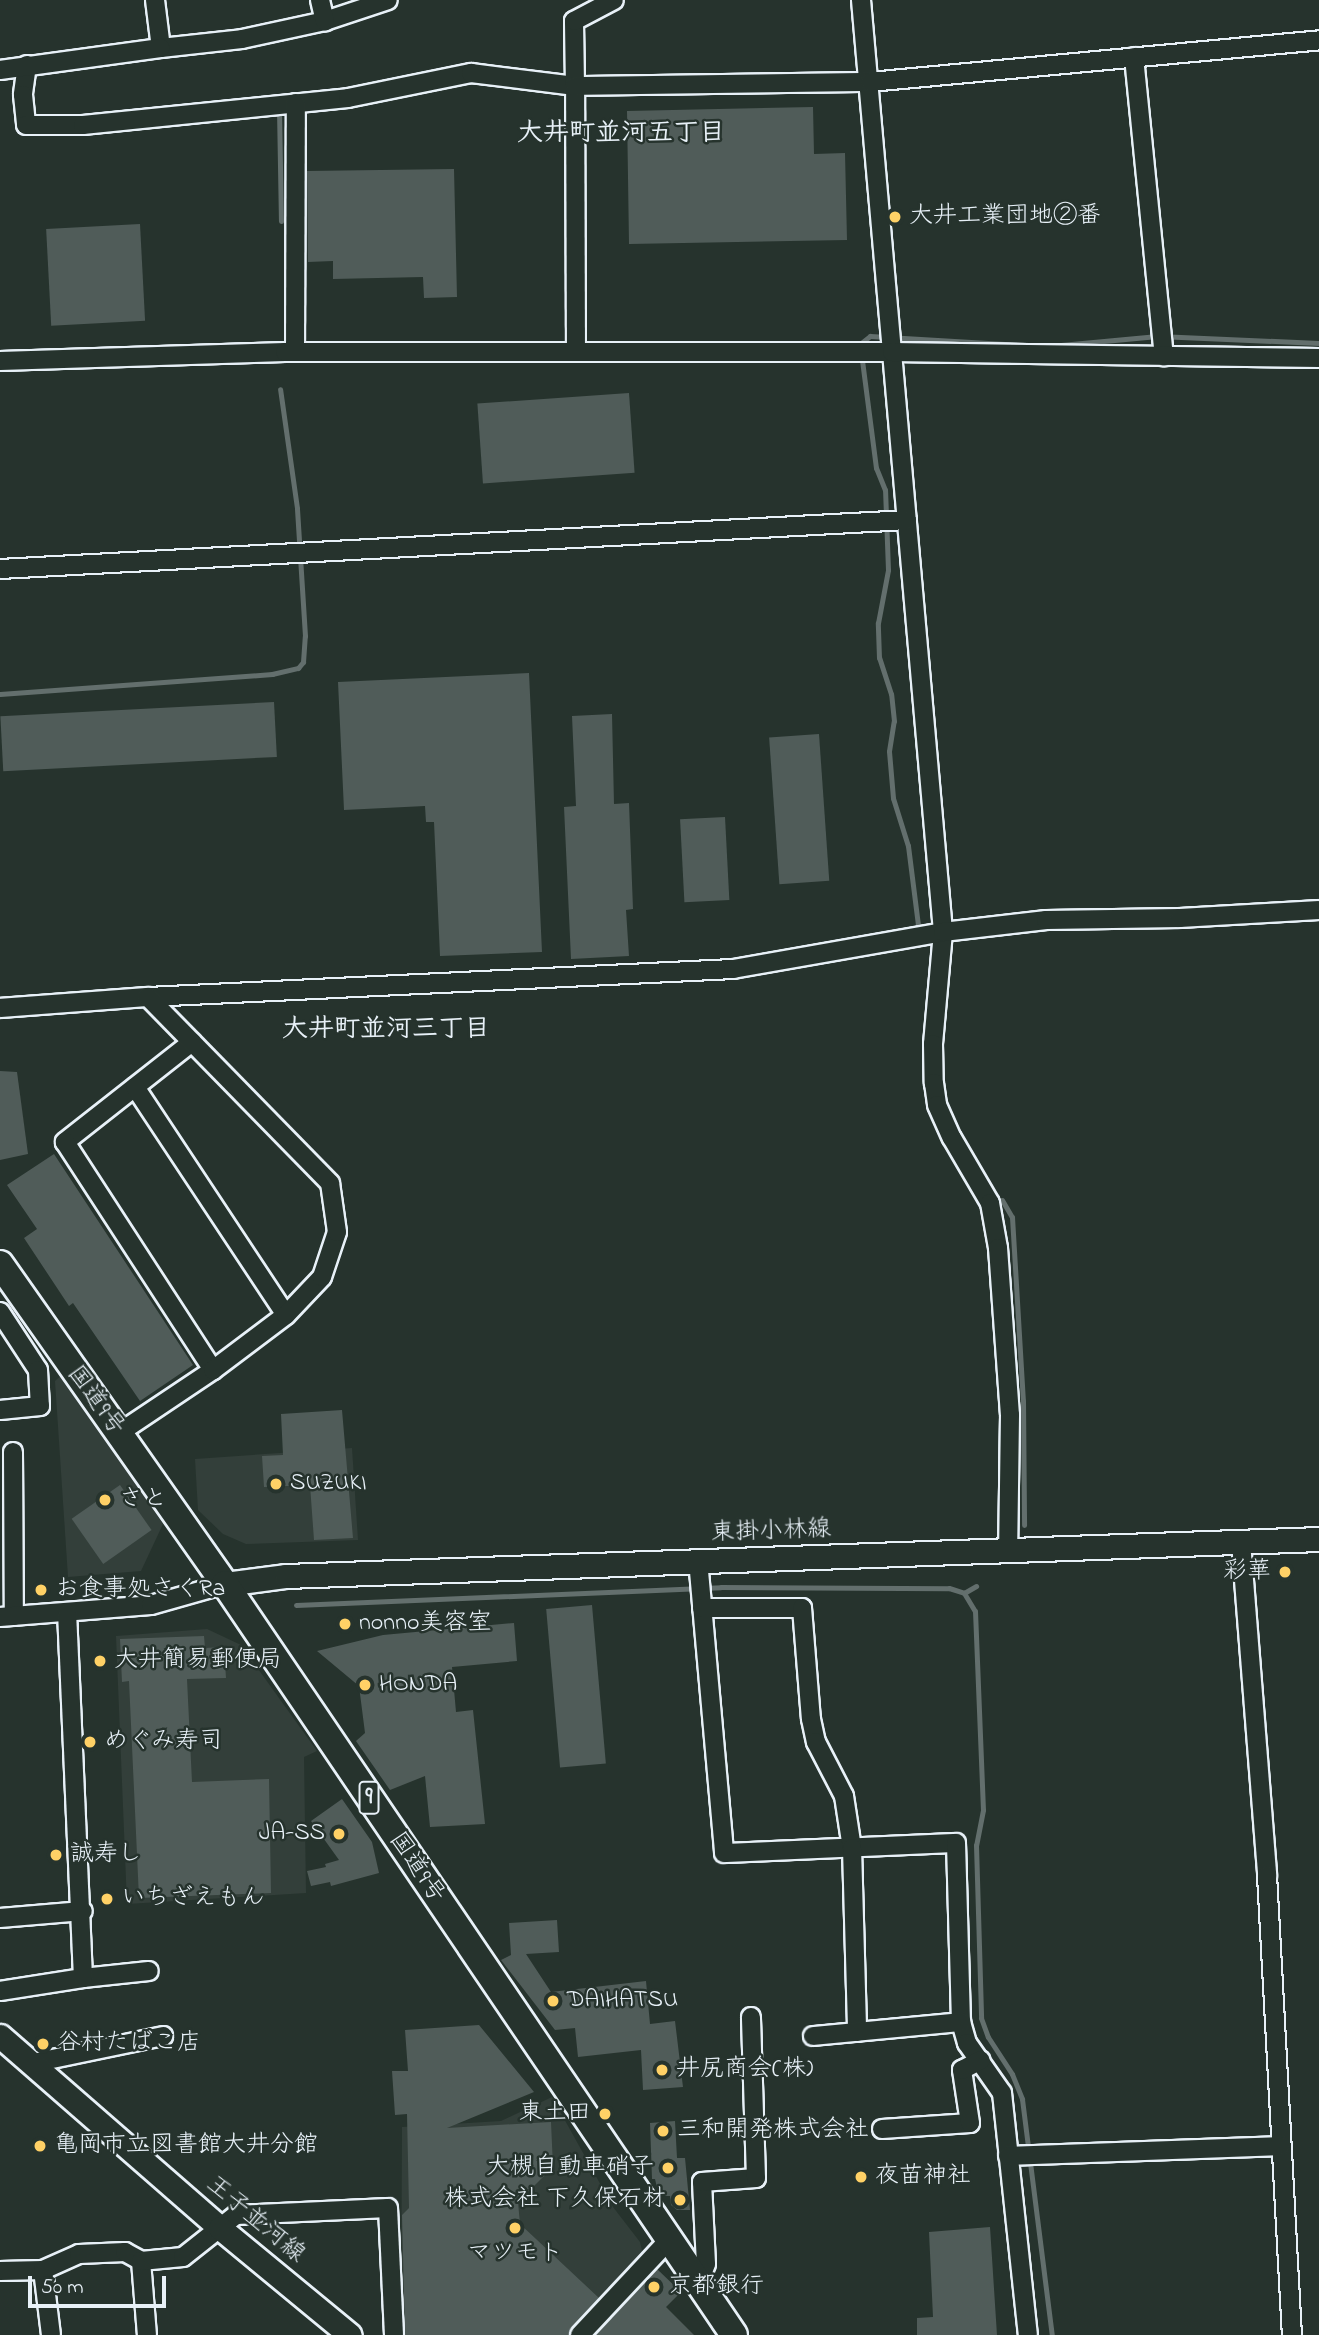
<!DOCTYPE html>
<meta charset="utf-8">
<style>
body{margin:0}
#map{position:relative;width:1319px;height:2335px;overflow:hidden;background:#26332d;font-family:"Indie Flower","Klee One",sans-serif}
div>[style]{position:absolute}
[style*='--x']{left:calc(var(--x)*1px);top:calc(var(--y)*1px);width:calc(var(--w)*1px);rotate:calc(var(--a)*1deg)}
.built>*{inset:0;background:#333f3a}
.stream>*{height:5px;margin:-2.5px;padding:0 2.5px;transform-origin:2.5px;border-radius:2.5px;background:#636f6d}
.building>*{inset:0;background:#505c59;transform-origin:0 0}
.roads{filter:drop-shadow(2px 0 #e8f1f8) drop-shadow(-2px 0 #e8f1f8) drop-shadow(0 2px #e8f1f8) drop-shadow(0 -2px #e8f1f8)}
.minor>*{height:18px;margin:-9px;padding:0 9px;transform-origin:9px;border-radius:9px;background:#26332d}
.major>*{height:23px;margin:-11.5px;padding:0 11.5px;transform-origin:11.5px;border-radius:11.5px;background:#26332d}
.highway>*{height:26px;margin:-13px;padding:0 13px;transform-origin:13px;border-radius:13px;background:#26332d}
.dots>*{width:19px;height:19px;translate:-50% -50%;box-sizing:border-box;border:4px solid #26332d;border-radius:50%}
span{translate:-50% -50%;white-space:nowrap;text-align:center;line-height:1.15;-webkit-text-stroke:5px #26332d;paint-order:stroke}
.shield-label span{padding:2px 5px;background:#26332d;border:2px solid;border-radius:5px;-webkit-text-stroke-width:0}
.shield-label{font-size:23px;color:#e8f1f8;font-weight:700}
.poi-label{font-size:24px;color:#e8f1f8}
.left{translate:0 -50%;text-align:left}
.right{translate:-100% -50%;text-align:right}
.street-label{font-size:24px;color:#e8f1f8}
.neighbourhood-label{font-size:26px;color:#e8f1f8;font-weight:700}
.scale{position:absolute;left:28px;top:2276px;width:138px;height:32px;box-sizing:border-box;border:4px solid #e8f1f8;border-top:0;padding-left:9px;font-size:21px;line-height:24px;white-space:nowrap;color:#e8f1f8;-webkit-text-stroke:5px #26332d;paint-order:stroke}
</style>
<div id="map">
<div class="built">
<div style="clip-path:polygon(63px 1374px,163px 1524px,141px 1571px,68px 1577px,55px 1381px)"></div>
<div style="clip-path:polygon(352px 1448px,358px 1540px,246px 1544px,223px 1534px,198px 1510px,195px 1459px)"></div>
<div style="clip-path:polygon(207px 1629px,241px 1645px,317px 1751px,304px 1757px,306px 1893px,127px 1904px,116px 1636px)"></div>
<div style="clip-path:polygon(552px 2097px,613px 2207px,640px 2242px,644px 2259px,568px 2335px,401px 2335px,402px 2127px,501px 2121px)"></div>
</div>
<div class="stream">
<div style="--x:279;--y:109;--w:112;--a:89"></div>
<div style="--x:1050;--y:346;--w:108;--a:-5.3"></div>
<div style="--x:1158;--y:336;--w:161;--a:2.5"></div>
<div style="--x:0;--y:694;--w:273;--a:-4.2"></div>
<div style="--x:272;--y:674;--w:27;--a:-13"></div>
<div style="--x:298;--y:668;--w:8;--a:-50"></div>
<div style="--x:303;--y:662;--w:26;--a:-86"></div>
<div style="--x:305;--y:636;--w:128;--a:-93.6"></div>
<div style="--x:297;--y:508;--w:120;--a:-98.1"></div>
<div style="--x:918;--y:925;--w:80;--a:-97.2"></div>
<div style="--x:908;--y:846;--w:50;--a:-107.4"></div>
<div style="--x:893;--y:798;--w:47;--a:-94.9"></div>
<div style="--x:889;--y:751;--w:30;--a:-81"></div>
<div style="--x:894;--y:721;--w:27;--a:-96"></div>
<div style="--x:891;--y:694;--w:38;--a:-108"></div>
<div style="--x:879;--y:658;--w:35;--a:-92"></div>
<div style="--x:878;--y:623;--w:54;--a:-79.3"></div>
<div style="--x:888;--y:570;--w:80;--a:-92.1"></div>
<div style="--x:885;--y:490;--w:24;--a:-112"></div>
<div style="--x:876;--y:468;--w:125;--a:-97.4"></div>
<div style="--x:860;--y:344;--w:13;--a:-39"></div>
<div style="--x:870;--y:336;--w:167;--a:3.4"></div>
<div style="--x:1002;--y:1200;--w:20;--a:60"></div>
<div style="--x:1012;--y:1217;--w:184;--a:86.6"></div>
<div style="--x:1023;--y:1401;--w:124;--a:89.5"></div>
<div style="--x:964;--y:1593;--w:14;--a:-30"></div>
<div style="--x:296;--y:1605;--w:425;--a:-2.4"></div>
<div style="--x:721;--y:1587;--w:228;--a:0.3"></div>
<div style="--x:949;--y:1588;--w:16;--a:18"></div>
<div style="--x:964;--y:1593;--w:21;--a:59"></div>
<div style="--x:975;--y:1611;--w:199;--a:87.7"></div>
<div style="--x:983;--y:1810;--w:36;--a:101"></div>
<div style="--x:976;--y:1845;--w:173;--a:88.3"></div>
<div style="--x:981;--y:2018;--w:20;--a:70"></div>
<div style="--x:988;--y:2037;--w:44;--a:57"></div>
<div style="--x:1012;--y:2074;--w:27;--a:68"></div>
<div style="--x:1022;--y:2099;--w:238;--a:82.8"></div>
</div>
<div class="building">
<div style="clip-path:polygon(813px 107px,814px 154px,845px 153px,847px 240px,629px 244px,627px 111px)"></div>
<div style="clip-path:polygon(454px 169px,457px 297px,424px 298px,423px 277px,333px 279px,333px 261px,308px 262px,307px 171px)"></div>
<div style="left:140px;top:224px;width:97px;height:94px;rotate:87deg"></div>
<div style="left:629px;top:393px;width:80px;height:152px;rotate:86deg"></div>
<div style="clip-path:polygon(529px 673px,542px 952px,440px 956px,434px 822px,426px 822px,425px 806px,344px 810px,338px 682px)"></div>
<div style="left:274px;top:702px;width:55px;height:274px;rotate:87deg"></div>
<div style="clip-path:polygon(612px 714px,614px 804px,629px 803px,633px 909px,626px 910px,629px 956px,571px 959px,564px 807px,576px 806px,572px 716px)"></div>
<div style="left:819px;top:734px;width:147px;height:50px;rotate:86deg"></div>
<div style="left:725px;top:817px;width:83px;height:45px;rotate:87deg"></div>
<div style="clip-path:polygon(0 1071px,17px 1072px,28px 1154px,0 1160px)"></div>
<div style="clip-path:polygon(54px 1154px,193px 1365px,140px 1401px,73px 1303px,69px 1306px,24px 1238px,37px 1229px,7px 1185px)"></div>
<div style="clip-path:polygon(342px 1410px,353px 1538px,314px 1540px,310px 1485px,264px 1487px,262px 1456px,283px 1455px,281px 1414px)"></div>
<div style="left:120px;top:1485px;width:55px;height:59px;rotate:55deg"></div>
<div style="left:592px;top:1605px;width:159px;height:46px;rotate:85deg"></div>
<div style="clip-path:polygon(514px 1623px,517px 1661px,452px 1667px,456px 1712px,473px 1710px,485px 1824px,430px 1827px,425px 1776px,390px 1790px,356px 1741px,365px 1733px,359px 1686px,317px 1651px,383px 1635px)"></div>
<div style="clip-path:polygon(204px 1636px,205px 1648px,224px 1647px,226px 1678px,187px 1679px,192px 1782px,269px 1779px,271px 1893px,139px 1898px,129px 1681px,122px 1682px,120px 1639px)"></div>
<div style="clip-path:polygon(342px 1799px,372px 1842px,379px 1873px,331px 1886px,330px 1882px,311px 1886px,307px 1871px,326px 1867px,325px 1864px,339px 1860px,311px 1821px)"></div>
<div style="clip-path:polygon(557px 1920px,559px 1952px,526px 1954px,551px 1992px,646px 1981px,650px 2024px,675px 2021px,683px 2087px,643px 2090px,641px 2050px,578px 2057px,575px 2028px,555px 2030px,501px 1960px,511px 1955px,509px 1923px)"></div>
<div style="clip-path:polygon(479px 2025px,534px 2092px,447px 2128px,551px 2122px,553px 2167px,518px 2202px,520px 2224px,599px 2298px,572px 2327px,569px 2335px,405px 2335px,402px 2215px,409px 2208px,407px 2114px,395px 2115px,392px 2071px,408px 2071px,405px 2030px)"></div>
<div style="clip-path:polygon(675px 2121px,677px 2158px,685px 2158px,690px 2210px,677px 2210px,671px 2205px,670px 2196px,659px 2196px,655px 2179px,652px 2179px,650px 2123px)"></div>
<div style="clip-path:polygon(990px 2227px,997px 2335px,917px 2335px,917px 2318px,933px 2317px,929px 2232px)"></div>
<div style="clip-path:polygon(657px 2269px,681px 2292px,666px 2307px,694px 2335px,596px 2335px)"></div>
</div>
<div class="roads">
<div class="minor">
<div style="--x:155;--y:0;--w:48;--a:82.9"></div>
<div style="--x:161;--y:48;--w:81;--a:-6.3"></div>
<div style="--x:242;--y:39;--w:85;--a:-12.2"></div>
<div style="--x:325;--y:21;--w:66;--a:-18.4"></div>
<div style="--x:320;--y:0;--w:22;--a:77"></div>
<div style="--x:861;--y:0;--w:936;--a:84.97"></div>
<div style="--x:943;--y:932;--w:112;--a:95.1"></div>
<div style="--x:933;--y:1044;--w:39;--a:89"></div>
<div style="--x:934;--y:1083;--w:22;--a:82"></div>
<div style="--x:937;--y:1105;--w:36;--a:66"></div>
<div style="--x:952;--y:1138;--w:75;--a:59.7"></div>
<div style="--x:990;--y:1203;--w:46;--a:79.9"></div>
<div style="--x:998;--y:1248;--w:167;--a:85.9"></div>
<div style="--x:1010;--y:1415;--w:136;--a:90.8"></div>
<div style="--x:1134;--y:57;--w:301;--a:84.3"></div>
<div style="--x:27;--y:65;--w:30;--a:98"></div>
<div style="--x:23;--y:95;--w:30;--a:84"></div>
<div style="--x:26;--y:125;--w:57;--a:0"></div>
<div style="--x:83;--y:125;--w:266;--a:-5.8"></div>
<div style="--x:348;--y:98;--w:126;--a:-11.5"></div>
<div style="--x:471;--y:73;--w:105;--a:7.1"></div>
<div style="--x:575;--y:86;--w:65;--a:-90.9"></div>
<div style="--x:574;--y:21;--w:45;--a:-27.7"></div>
<div style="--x:0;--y:70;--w:162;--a:-7.8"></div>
<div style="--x:295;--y:352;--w:249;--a:-89.8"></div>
<div style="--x:576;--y:352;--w:266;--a:-90.2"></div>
<div style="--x:575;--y:86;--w:295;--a:-0.8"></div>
<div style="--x:870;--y:82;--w:451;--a:-5.3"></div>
<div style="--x:0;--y:361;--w:285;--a:-1.8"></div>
<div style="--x:285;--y:352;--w:607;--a:0"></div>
<div style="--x:892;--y:352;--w:427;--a:0.8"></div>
<div style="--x:0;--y:569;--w:908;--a:-3.09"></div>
<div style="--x:0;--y:1008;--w:148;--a:-4.3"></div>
<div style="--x:148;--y:997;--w:586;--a:-2.74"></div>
<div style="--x:733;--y:969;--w:213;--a:-10"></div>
<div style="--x:943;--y:932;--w:104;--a:-6.6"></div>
<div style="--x:1046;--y:920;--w:134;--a:-0.9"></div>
<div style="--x:1180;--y:918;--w:139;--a:-3.3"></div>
<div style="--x:192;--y:1042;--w:162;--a:141.8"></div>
<div style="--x:65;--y:1142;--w:272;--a:57"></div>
<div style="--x:135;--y:1087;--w:273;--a:56.5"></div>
<div style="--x:0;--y:1312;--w:69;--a:56.8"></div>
<div style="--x:38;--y:1370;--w:36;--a:87"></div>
<div style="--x:40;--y:1406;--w:40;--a:174.3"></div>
<div style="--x:119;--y:1433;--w:113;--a:-33.8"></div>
<div style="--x:213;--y:1370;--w:91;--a:-37"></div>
<div style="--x:286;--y:1315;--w:52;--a:-46.5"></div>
<div style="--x:322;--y:1277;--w:47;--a:-71.6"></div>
<div style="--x:337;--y:1232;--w:49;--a:-98.1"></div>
<div style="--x:330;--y:1183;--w:260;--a:-134.4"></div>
<div style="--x:13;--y:1452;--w:164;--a:89.7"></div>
<div style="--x:1241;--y:1542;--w:334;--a:85.5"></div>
<div style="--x:1267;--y:1875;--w:461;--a:86.9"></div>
<div style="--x:698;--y:1560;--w:294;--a:84.9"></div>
<div style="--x:724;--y:1853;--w:232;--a:-2.5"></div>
<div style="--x:956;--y:1843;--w:179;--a:88.4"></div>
<div style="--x:961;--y:2022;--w:22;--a:74"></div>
<div style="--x:967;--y:2043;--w:61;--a:55"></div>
<div style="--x:1002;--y:2093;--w:243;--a:83.9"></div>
<div style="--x:702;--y:1608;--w:100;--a:0"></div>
<div style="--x:802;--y:1608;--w:111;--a:85.4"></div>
<div style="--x:811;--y:1719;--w:24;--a:78"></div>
<div style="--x:816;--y:1742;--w:61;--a:62.6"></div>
<div style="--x:844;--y:1796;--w:53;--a:81.3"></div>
<div style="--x:852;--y:1848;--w:184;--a:88.4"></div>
<div style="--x:0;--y:1617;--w:151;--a:-4.5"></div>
<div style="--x:151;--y:1605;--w:77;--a:-15.8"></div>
<div style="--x:0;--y:1918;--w:83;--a:-4.8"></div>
<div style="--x:83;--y:1978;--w:66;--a:-6.1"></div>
<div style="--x:0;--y:1991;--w:84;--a:-8.9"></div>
<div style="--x:83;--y:1978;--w:365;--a:-92.5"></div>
<div style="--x:813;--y:2036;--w:149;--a:-5.4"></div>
<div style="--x:33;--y:2063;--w:133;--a:-11.7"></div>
<div style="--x:882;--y:2129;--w:88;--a:-3.9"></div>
<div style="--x:970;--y:2123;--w:54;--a:-98.6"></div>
<div style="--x:962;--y:2070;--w:21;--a:-28"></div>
<div style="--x:1008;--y:2156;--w:273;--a:-2.1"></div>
<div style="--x:141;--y:2261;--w:74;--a:85.4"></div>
<div style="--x:43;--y:2270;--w:65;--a:83"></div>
<div style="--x:0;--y:2271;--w:43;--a:-1.3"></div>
<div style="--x:43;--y:2270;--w:39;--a:-24"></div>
<div style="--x:79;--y:2254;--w:46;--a:-2.5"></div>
<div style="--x:125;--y:2252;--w:18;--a:29"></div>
<div style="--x:141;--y:2261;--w:42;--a:-5.4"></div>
<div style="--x:183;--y:2257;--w:68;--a:-38.4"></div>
<div style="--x:236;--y:2215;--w:152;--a:-2.6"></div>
<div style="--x:388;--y:2208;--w:127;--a:87.3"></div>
<div style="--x:699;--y:2284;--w:21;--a:-71"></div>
<div style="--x:706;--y:2264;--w:82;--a:-92.8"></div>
<div style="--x:702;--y:2182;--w:54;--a:-4.2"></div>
<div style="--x:756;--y:2178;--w:161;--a:-91.8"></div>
<div style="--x:580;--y:2335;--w:129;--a:-46.9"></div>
</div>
<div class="major">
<div style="--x:225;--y:1584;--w:62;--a:-7.5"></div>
<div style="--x:286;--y:1576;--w:1034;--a:-2.05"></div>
<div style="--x:0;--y:2036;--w:292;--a:41.1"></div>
<div style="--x:220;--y:2228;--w:168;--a:39.5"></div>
</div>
<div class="highway">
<div style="--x:0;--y:1264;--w:391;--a:54.9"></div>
<div style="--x:225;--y:1584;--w:907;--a:55.87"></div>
</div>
</div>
<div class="dots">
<div style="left:895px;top:217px;background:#ffd166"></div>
<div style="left:276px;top:1484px;background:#ffd166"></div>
<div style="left:105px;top:1500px;background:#ffd166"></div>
<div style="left:1285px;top:1572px;background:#ffd166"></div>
<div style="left:41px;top:1590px;background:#ffd166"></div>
<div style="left:345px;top:1624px;background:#ffd166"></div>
<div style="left:100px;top:1661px;background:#ffd166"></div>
<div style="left:365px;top:1685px;background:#ffd166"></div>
<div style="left:90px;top:1742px;background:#ffd166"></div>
<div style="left:339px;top:1834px;background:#ffd166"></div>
<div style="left:56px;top:1855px;background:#ffd166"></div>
<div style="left:107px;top:1899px;background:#ffd166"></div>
<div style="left:553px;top:2001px;background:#ffd166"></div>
<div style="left:43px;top:2044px;background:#ffd166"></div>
<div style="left:662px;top:2070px;background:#ffd166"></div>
<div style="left:605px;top:2114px;background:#ffd166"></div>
<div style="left:663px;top:2131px;background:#ffd166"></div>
<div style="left:40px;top:2146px;background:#ffd166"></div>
<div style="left:668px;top:2168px;background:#ffd166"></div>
<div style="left:861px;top:2177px;background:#ffd166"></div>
<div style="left:680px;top:2200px;background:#ffd166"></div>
<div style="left:515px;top:2228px;background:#ffd166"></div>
<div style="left:654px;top:2287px;background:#ffd166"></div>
</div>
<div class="shield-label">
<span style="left:369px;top:1798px">9</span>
</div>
<div class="poi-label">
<span class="left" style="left:909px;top:217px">大井工業団地②番</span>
<span class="left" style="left:290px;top:1484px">SUZUKI</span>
<span class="left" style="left:119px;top:1500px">さと</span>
<span class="right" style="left:1271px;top:1572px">彩華</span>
<span class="left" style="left:55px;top:1590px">お食事処さくRa</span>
<span class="left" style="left:359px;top:1624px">nonno美容室</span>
<span class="left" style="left:114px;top:1661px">大井簡易郵便局</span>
<span class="left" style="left:379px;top:1685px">HONDA</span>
<span class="left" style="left:104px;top:1742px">めぐみ寿司</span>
<span class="right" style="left:325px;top:1834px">JA-SS</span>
<span class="left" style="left:70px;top:1855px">誠寿し</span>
<span class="left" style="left:121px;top:1899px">いちざえもん</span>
<span class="left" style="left:567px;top:2001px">DAIHATSU</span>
<span class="left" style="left:57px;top:2044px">谷村たばこ店</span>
<span class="left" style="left:676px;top:2070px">井尻商会(株)</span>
<span class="right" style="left:591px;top:2114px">東土田</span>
<span class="left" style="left:677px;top:2131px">三和開発株式会社</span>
<span class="left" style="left:54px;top:2146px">亀岡市立図書館大井分館</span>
<span class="right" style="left:654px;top:2168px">大槻自動車硝子</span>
<span class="left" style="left:875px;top:2177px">夜苗神社</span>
<span class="right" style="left:666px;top:2200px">株式会社 下久保石材</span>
<span style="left:515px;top:2254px">マツモト</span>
<span class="left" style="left:668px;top:2287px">京都銀行</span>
</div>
<div class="street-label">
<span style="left:95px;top:1401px;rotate:54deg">国道9号</span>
<span style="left:771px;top:1532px;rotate:-2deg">東掛小林線</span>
<span style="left:416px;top:1868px;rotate:56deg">国道9号</span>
<span style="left:255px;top:2220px;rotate:40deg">王子並河線</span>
</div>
<div class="neighbourhood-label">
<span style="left:621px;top:135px">大井町並河五丁目</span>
<span style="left:386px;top:1031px">大井町並河三丁目</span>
</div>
<div class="scale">50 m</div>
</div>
